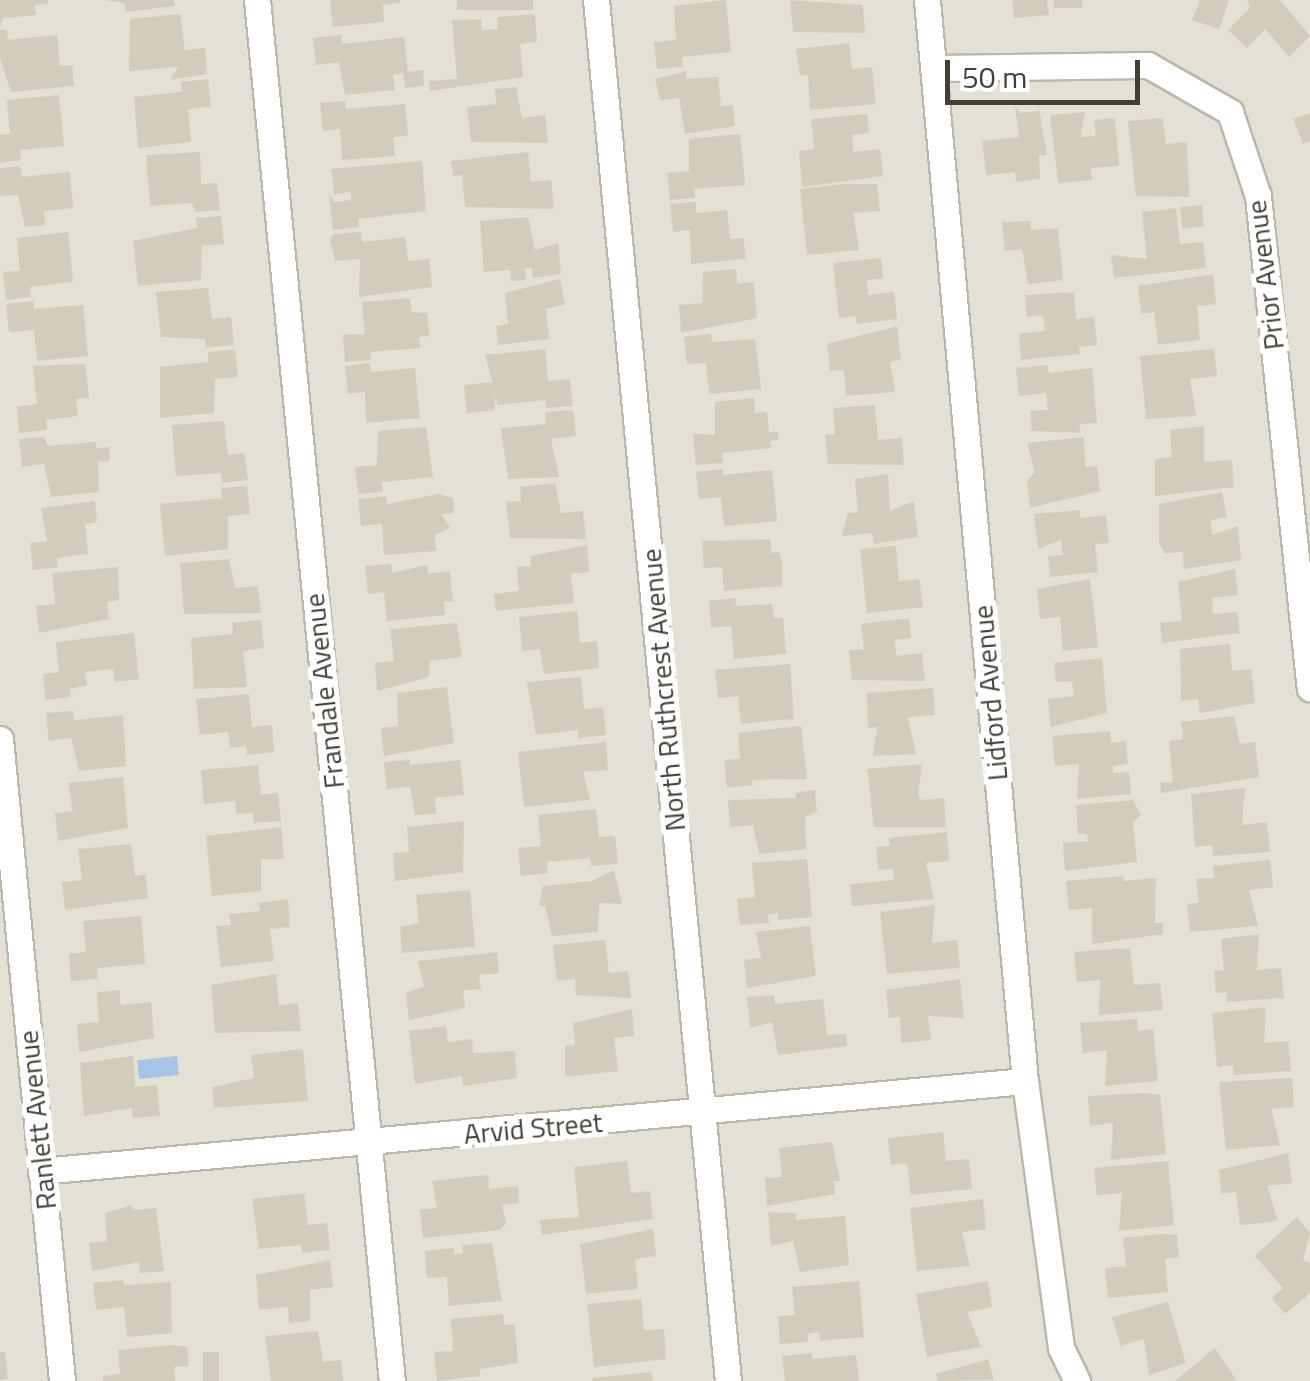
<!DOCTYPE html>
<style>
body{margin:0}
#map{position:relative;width:1310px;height:1381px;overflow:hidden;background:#f1efe5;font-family:"Titillium Web",sans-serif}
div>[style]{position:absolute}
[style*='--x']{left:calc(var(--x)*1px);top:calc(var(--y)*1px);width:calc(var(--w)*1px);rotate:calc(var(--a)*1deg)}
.residential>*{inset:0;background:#e4e1d4;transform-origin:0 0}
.water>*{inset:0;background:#a7c4e8;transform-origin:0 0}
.building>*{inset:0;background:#d1ccbc;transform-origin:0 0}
.roads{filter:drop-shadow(2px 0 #bbb7a9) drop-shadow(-2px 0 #bbb7a9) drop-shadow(0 2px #bbb7a9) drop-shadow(0 -2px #bbb7a9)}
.street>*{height:25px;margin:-12.5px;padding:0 12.5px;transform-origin:12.5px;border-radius:12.5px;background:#fff}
span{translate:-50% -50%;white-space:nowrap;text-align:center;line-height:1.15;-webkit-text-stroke:10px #fff;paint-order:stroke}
.street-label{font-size:28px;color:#433f35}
.scale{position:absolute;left:945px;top:60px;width:195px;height:45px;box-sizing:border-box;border:5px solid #433f35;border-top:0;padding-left:12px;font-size:30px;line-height:35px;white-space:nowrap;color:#433f35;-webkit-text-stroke:8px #fff;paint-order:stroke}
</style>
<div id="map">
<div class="residential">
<div style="left:0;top:0;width:1310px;height:1381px"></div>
</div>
<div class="water">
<div style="left:177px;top:1056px;width:19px;height:40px;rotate:84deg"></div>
</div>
<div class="building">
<div style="clip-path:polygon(0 0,48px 0,48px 4px,35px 5px,36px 15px,4px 18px,0 26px)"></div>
<div style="clip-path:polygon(105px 0,174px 0,175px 6px,125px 12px,125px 3px)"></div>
<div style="clip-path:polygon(330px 0,400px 0,400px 3px,383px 5px,384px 22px,333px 27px)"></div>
<div style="left:457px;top:0;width:76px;height:10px"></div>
<div style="clip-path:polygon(726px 0,731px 52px,682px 57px,683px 67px,657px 69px,654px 42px,676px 40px,674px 6px)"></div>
<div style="clip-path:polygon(790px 0,863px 5px,865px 33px,793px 32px)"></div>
<div style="clip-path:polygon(1012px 0,1047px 0,1049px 15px,1014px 18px)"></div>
<div style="left:1054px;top:0;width:28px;height:8px"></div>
<div style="clip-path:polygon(1200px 0,1229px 0,1219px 29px,1192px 20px)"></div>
<div style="clip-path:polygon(1247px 0,1280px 0,1310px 36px,1289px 57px,1265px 29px,1247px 48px,1228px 30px,1250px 8px)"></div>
<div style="clip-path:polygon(180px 14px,185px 50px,205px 48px,207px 74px,170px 80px,178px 67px,129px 71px,130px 19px)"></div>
<div style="clip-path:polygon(535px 14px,537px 42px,520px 44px,523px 77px,430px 91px,429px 81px,457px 79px,452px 20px,481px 19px,482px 30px,498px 29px,497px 17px)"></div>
<div style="clip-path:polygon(0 30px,7px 30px,8px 40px,57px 35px,60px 66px,72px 65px,74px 86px,11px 92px,0 58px)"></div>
<div style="clip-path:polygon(341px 35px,342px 44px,404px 37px,408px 72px,423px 70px,424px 86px,405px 88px,403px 73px,393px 75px,395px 90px,345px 95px,339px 62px,316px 65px,313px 38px)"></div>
<div style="clip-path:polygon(849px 43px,852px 69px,872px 67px,876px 104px,810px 110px,808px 75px,800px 76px,796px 49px)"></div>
<div style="clip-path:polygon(686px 71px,686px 79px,718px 77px,721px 106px,733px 105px,735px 126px,685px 134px,679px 98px,660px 100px,655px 79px)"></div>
<div style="clip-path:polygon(208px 79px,211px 107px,188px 109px,191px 142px,138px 148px,134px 97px,182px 92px,181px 82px)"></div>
<div style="clip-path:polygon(516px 87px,522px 118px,545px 115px,548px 143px,471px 142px,467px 107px,496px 104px,495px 89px)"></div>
<div style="clip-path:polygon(59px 95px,64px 146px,20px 150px,21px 160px,0 163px,0 135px,10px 134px,7px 100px)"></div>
<div style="clip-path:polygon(345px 101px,346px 109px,405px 104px,408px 136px,393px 137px,395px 156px,342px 160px,340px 129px,323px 131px,320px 103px)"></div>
<div style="clip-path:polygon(1038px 102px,1047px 155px,1039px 155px,1040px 179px,1016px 182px,1015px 172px,986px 175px,982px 141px,1019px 137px,1015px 106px,1020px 113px,1039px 111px)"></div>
<div style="clip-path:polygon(1085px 112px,1081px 137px,1096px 136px,1094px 120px,1115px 118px,1119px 166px,1091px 168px,1092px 180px,1058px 183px,1050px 115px)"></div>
<div style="clip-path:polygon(1310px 113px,1310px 141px,1303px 144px,1293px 119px)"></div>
<div style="clip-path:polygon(867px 114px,869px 133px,852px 135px,853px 152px,880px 149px,883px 176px,802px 187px,799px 151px,814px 149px,811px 119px)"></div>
<div style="clip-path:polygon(1163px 118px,1166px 144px,1187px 142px,1189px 197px,1136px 196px,1128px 121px)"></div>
<div style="clip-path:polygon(740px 134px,745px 185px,694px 189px,695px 198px,670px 200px,667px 173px,689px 171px,689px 139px)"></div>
<div style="clip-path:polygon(200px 152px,201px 184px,217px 183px,220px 210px,196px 212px,191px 203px,150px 206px,146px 155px)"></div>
<div style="clip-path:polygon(528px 152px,531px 182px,551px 180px,554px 209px,465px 207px,462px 175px,453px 176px,451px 161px)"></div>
<div style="clip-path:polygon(422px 161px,426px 211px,358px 219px,359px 227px,333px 230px,329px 193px,334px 202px,351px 200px,351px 192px,334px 194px,331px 169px)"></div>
<div style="clip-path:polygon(20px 166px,22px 177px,70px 172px,73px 208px,44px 211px,45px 225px,25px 227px,18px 195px,0 196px,0 168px)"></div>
<div style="clip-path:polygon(846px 184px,877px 184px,880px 211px,853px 213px,859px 250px,807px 255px,800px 189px)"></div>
<div style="clip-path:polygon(696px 202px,696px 213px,727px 210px,730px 239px,743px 238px,746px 259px,691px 264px,690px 230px,673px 232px,670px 204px)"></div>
<div style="left:1202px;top:205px;width:22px;height:22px;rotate:85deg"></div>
<div style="clip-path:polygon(1176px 208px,1180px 244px,1203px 242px,1206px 268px,1114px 278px,1111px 255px,1147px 259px,1142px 212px)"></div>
<div style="clip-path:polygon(221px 216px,224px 244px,202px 246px,201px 280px,138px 286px,133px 241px,197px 228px,196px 218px)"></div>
<div style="clip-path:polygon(528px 217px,535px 250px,558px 243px,561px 274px,533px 278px,532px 268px,525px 268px,526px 280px,511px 281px,510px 270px,484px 272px,480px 221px)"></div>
<div style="clip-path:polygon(1030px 221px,1031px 230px,1058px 228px,1063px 280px,1028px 284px,1022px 249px,1005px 251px,1002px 222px)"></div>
<div style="clip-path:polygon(68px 232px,73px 282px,30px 287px,31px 297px,6px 300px,3px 272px,20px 271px,17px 238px)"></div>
<div style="clip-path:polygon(361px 232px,362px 242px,405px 237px,408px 261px,429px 259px,432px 287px,359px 297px,360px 259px,335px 261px,330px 240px,333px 234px)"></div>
<div style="clip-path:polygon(881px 258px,883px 278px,867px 280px,868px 295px,894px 292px,897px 319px,857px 324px,856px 316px,839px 318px,833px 263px)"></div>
<div style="clip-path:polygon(736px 269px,737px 284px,754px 282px,757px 318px,681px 333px,679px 305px,702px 303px,703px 272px)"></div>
<div style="clip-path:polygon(1213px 274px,1216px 304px,1197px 306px,1200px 340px,1158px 345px,1154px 312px,1141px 314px,1138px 286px)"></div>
<div style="clip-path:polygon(560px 279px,565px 304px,546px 309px,549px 339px,498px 345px,496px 326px,508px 324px,505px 293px)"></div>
<div style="clip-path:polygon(208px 288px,212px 319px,231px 317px,234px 345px,206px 348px,205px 339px,161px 337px,156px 292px)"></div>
<div style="clip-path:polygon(1074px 292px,1076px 319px,1094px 317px,1097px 345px,1079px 347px,1080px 354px,1021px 360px,1019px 334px,1045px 331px,1043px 315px,1027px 317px,1025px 295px)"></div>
<div style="clip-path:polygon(410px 298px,412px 312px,427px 313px,429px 336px,419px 337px,420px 348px,370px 352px,371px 360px,345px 362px,343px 335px,365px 334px,362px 302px)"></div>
<div style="clip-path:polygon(34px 301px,34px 309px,83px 305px,88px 356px,37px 361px,34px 330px,9px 332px,6px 304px)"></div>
<div style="clip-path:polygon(897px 326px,901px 360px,890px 362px,895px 392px,846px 396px,844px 370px,830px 371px,827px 344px)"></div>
<div style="clip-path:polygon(711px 334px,712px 342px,755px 339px,761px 389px,709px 394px,706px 363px,687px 364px,684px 337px)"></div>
<div style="clip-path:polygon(235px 349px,238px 377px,215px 379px,214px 413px,160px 418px,160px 367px,208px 362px,208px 352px)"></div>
<div style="clip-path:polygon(545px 349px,548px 381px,570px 379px,573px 406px,546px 408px,545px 400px,497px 405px,496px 394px,494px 410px,467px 413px,464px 385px,492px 382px,495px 390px,485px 355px)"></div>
<div style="clip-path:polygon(1214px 349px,1217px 376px,1190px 379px,1196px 416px,1146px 419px,1140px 356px)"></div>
<div style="clip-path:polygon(370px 363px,371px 372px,415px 368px,420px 418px,366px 423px,365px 392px,348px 394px,345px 366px)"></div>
<div style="clip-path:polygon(85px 364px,89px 398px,76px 399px,78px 416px,46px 420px,47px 430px,19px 433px,17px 407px,37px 404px,33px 366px)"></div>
<div style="clip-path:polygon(1048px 365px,1049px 373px,1092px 368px,1097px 423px,1079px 424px,1081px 433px,1032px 431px,1030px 411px,1048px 410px,1046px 393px,1019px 396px,1016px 368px)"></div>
<div style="clip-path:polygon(754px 398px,755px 413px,767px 412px,769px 432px,778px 432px,778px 440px,770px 441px,771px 448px,722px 453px,723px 463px,696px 465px,693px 434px,715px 435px,715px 402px)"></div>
<div style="clip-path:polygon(875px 405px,878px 440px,902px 438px,904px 465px,828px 464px,825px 435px,835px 434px,833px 408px)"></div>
<div style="clip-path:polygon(573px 410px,576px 436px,551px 439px,559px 477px,508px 479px,501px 428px,546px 424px,545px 412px)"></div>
<div style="clip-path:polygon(224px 421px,228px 455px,244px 453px,248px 480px,222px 483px,221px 473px,176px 476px,172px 425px)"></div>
<div style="clip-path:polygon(1204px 426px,1204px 462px,1232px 460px,1234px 487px,1155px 496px,1155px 459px,1172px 457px,1170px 430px)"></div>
<div style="clip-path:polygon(426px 427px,433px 477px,382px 482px,383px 492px,358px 494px,355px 467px,377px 465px,378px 431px)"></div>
<div style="clip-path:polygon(44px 437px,48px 446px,96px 442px,96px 448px,109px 447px,110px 461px,98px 462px,99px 492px,51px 497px,44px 464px,22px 467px,19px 439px)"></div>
<div style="clip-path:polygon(1084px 437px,1085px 467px,1097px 466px,1100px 491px,1030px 508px,1027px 481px,1035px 472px,1027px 443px)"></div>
<div style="clip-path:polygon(723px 469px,723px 475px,772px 470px,777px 521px,724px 526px,721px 497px,699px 499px,696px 472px)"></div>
<div style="clip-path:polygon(888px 474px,890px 511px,914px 501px,918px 537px,874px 544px,872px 533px,842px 536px,848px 513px,858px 512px,855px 479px)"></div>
<div style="clip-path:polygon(555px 483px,561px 513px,583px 511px,586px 539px,510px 538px,506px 502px,521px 501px,520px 487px)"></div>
<div style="clip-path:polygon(247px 486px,250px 514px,228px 516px,228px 549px,165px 556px,160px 504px,222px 498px,221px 488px)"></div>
<div style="clip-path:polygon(1222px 492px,1227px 517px,1211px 520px,1212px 535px,1238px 526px,1241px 560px,1184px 569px,1183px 552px,1165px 553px,1159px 543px,1159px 504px)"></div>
<div style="clip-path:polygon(439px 494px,453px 498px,454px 513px,441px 514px,450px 528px,435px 535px,436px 551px,384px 555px,382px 524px,361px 526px,358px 499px,386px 496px,387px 504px)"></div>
<div style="clip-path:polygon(95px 501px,97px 522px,85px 524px,88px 554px,57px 558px,58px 567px,33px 570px,30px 543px,47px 541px,41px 508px)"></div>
<div style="clip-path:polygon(1080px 510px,1080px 518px,1106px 515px,1109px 543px,1095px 544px,1098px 572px,1050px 577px,1048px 556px,1063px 555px,1061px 540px,1038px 549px,1034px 514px)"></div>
<div style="clip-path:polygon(770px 539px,772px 553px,779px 552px,782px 561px,782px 586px,724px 591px,722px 567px,704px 568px,702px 541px)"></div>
<div style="clip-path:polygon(587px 545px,589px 572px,571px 574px,574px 603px,496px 611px,494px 594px,519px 591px,517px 567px,531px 566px,530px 556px)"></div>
<div style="clip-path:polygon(896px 546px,899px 581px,919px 579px,923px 607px,867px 613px,860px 549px)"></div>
<div style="clip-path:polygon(229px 559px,235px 588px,258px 586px,261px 613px,184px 614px,180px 563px)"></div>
<div style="clip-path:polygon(391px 564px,392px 573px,427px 565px,428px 574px,450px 571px,453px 601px,444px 602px,445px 615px,387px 621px,384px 592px,368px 594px,365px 566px)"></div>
<div style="clip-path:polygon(118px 567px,119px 600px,107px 602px,109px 619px,39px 633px,36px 606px,55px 604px,52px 573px)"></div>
<div style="clip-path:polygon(1235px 569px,1238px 595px,1212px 598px,1213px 614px,1237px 612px,1240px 633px,1162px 643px,1160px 623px,1182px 621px,1178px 582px)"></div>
<div style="clip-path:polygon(1090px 579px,1098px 647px,1063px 651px,1060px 617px,1040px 619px,1037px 589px)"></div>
<div style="clip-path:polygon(735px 598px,736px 606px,772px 604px,774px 618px,783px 618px,786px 654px,734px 659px,731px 626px,711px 628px,709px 601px)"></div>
<div style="clip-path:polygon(577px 611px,580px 643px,597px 641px,599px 668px,544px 674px,540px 649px,522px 651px,519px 617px)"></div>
<div style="clip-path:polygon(909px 618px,911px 638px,895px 640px,896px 656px,922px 653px,925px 681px,852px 680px,849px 650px,864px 649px,861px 624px)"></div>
<div style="clip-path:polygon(261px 620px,264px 648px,243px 651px,247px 687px,194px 689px,191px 638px,233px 634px,232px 623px)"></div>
<div style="clip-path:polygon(457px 623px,462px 657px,430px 661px,429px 677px,377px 691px,375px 663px,394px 661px,390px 629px)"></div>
<div style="clip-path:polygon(134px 633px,139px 679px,115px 682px,113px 669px,85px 672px,87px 685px,70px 689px,71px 697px,45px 700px,43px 674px,59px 672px,56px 642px)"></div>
<div style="clip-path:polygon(1230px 644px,1232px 671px,1251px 669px,1255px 703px,1200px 713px,1198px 699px,1181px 701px,1180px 649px)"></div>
<div style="clip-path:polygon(1102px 658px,1107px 713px,1051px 727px,1048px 699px,1074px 696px,1072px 681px,1056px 682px,1054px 663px)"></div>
<div style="clip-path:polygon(790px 664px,794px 719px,741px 724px,738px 696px,718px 698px,715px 670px)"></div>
<div style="clip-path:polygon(581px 677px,584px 709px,603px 707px,606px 735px,578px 738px,578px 730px,536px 735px,527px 682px)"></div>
<div style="clip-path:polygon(447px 687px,454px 743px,384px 756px,381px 728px,398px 726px,397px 693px)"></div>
<div style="clip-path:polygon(933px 688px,935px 715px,908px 717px,916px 754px,873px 756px,877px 727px,868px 728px,867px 693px)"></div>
<div style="clip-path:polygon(249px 694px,252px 727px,272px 725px,274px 752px,247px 755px,246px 746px,230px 748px,228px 732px,200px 735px,196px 699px)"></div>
<div style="clip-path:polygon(73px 711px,74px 720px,123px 715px,126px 766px,79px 771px,71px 738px,49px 741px,46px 713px)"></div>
<div style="clip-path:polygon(1234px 716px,1240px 744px,1255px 742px,1259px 777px,1161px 793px,1160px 783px,1173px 782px,1169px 741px,1183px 739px,1181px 722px)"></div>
<div style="clip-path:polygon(801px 726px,807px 779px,752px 780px,753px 785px,727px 788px,724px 760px,740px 759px,738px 733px)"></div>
<div style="clip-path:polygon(1110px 731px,1111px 743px,1126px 741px,1128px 764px,1113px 766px,1113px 773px,1129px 772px,1131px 794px,1077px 799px,1079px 764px,1055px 766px,1052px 736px)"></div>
<div style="clip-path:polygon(606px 742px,608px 770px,583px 772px,590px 800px,524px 807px,518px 752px)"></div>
<div style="clip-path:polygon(410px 760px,410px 765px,460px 760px,464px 795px,435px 798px,436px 814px,415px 815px,410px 787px,387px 789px,384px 762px)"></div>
<div style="clip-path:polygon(922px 764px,918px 794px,921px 800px,944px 798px,946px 827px,874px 827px,867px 769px)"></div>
<div style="clip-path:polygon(258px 765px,261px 795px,278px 793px,281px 821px,254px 823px,253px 813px,236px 814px,235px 801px,204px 804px,201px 770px)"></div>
<div style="clip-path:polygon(123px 777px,128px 828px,58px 841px,55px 813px,73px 811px,68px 783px)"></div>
<div style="clip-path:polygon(1245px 788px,1242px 825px,1267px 822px,1270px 852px,1213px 856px,1212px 845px,1195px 847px,1191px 794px)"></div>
<div style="clip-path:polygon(815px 790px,817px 812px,805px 817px,806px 849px,759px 854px,753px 825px,730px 827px,728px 800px,796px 798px,795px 793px)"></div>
<div style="clip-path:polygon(1133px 800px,1141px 815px,1133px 822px,1137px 862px,1065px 871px,1063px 843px,1088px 841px,1087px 834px,1078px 834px,1076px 805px)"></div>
<div style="clip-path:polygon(596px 809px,599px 837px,615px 836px,618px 864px,591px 866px,590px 858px,547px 862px,548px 873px,521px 876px,518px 848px,541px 846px,538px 815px)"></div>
<div style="clip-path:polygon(464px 821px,463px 872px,395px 881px,393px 853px,409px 852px,407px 827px)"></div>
<div style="clip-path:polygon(281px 827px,284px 859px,261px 859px,261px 891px,212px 896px,206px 836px)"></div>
<div style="clip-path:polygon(947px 832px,949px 861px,926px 863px,934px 899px,852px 906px,850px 884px,894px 880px,893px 869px,878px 870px,876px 847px,890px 846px,889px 838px)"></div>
<div style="clip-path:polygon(131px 844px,135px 876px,146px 874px,148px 898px,65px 910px,62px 882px,82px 880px,78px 849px)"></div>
<div style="clip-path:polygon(807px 859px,812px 917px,778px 920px,778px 913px,768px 914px,769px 923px,740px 925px,737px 899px,755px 897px,752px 863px)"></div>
<div style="clip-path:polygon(1270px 860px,1273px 887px,1249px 890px,1258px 926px,1190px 932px,1187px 904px,1199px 903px,1196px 879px,1214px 878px,1213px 866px)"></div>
<div style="clip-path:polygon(614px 870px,622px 904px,599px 903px,598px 932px,552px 936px,545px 906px,539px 906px,543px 886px,592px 881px)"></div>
<div style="clip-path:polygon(1123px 876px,1124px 881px,1156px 878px,1155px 923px,1163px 923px,1163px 934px,1092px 944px,1092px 908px,1069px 910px,1066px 881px)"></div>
<div style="clip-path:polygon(470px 890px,475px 947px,402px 953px,400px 927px,419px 923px,416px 895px)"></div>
<div style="clip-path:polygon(288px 899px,290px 927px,270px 929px,274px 961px,221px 967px,216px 926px,231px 925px,229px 914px,260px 911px,259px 903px)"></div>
<div style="clip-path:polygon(935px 905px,932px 943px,957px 940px,960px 968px,887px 974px,880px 912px)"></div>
<div style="clip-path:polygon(141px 916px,145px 964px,97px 968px,98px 979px,71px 981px,69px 954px,86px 952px,83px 921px)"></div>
<div style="clip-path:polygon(810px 926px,816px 976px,747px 988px,744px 960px,761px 958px,756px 932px)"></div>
<div style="clip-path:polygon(1259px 934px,1257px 970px,1281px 968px,1284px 998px,1227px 1002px,1226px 992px,1216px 993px,1214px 971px,1224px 970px,1221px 939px)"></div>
<div style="clip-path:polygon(605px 940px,609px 973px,628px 971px,631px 998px,576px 995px,575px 979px,557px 981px,553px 945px)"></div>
<div style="clip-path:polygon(1130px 948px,1134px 985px,1160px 983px,1163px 1010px,1099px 1015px,1100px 980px,1077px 982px,1074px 952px)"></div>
<div style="clip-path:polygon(497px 952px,499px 973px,479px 975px,481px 989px,463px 990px,465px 1008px,409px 1020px,406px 993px,424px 986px,418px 961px)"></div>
<div style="clip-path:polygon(276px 974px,279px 1005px,298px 1003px,301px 1031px,215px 1033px,211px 985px)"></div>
<div style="clip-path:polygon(960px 979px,964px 1018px,928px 1016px,931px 1040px,901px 1043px,900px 1017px,889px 1018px,886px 990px)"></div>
<div style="clip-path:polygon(119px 990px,121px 1005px,151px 1002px,154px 1038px,79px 1052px,77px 1024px,99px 1022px,97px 992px)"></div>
<div style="clip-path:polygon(774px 995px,775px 1004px,823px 999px,827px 1035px,846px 1034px,847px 1046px,778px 1055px,772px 1022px,750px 1028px,747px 997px)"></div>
<div style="clip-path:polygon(1266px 1007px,1264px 1043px,1288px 1041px,1291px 1071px,1234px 1075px,1233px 1065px,1217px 1067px,1212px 1013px)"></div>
<div style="clip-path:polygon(632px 1009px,634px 1036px,614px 1038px,618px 1071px,565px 1077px,565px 1046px,575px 1045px,573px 1023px)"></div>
<div style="clip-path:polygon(1137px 1019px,1138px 1031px,1153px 1029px,1158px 1081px,1105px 1086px,1107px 1050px,1083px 1053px,1080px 1023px)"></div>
<div style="clip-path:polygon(446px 1026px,448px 1042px,472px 1039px,473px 1053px,515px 1051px,517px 1078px,463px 1086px,462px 1076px,415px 1084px,409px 1031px)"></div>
<div style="clip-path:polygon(303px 1049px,308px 1101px,214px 1108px,212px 1087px,254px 1078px,251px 1055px)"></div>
<div style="clip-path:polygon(133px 1056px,135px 1087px,157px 1085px,160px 1116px,133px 1118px,132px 1108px,84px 1116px,80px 1063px)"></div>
<div style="clip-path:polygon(1292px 1078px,1294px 1107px,1271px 1109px,1280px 1145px,1226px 1150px,1219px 1082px)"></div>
<div style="clip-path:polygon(1145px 1093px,1160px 1095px,1166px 1154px,1111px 1160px,1113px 1123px,1090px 1126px,1088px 1096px)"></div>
<div style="clip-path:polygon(943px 1132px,946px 1161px,969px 1159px,972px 1189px,911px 1195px,907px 1163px,891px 1165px,888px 1138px)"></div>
<div style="clip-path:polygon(832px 1142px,840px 1181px,834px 1181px,835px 1194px,767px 1206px,765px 1178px,782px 1177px,779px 1148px)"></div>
<div style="clip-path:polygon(1288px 1153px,1292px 1183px,1267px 1186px,1278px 1221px,1240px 1225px,1236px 1192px,1221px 1194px,1219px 1170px)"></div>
<div style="clip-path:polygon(627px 1161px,631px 1193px,650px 1191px,653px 1219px,542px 1235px,540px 1220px,579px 1217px,574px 1167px)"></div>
<div style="clip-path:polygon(1168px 1161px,1174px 1225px,1119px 1231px,1122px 1193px,1097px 1195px,1094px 1168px)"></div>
<div style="clip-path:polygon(488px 1175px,489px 1189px,518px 1186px,519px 1203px,502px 1205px,506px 1223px,500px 1230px,423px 1238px,420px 1210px,437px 1208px,432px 1181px)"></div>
<div style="clip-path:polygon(304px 1193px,308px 1225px,327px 1223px,330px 1250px,302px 1253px,301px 1245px,259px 1249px,252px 1199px)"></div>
<div style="clip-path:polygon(983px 1199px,986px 1229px,962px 1232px,970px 1266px,917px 1271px,910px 1208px)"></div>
<div style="clip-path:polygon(132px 1205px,133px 1210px,156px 1208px,164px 1271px,140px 1273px,139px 1262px,92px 1271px,89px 1243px,107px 1241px,105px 1213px)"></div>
<div style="clip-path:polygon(768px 1212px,796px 1213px,796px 1220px,845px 1216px,849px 1265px,800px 1272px,793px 1241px,771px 1246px)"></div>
<div style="clip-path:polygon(1297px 1217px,1310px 1233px,1303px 1260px,1310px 1264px,1310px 1293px,1285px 1314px,1272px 1298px,1283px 1288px,1255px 1256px)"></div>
<div style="clip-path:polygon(653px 1229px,656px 1256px,635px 1259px,638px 1289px,586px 1294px,580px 1244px)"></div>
<div style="clip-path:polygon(1161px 1234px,1177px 1235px,1179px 1257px,1165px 1259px,1168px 1292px,1108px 1298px,1105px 1268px,1126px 1266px,1123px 1238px)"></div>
<div style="clip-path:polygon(492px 1243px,502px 1301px,449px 1306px,447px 1277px,427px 1278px,425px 1251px,454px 1248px,454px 1254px,463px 1253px,462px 1245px)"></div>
<div style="clip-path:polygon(330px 1260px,333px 1287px,310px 1290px,310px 1321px,289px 1323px,288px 1307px,259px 1310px,256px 1275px)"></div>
<div style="clip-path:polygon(123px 1280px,124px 1285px,171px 1282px,172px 1333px,127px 1337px,124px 1307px,96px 1310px,93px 1283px)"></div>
<div style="clip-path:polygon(859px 1281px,864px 1337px,820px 1341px,819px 1332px,807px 1334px,808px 1342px,780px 1344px,778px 1316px,795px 1315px,792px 1287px)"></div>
<div style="clip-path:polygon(988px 1281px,992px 1307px,967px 1312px,981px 1347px,927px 1357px,916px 1294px)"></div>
<div style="clip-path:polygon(641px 1299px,644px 1330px,664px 1329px,666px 1359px,594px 1367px,587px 1304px)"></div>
<div style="clip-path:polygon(1168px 1302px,1186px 1363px,1149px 1375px,1144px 1339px,1121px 1346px,1112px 1317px)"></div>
<div style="clip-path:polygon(503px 1314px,504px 1325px,515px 1324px,518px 1363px,480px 1369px,480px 1376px,437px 1381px,434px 1352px,453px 1351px,451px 1319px)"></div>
<div style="clip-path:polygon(318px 1331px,323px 1362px,341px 1360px,343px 1381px,271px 1381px,265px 1336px)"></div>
<div style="clip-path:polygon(172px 1345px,187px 1347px,189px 1366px,174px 1367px,175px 1381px,103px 1381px,103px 1376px,120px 1374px,118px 1350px)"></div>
<div style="clip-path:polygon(1215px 1348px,1237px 1381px,1175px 1381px)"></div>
<div style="clip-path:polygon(0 1352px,5px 1352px,8px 1379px,0 1380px)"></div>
<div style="left:219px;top:1352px;width:29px;height:16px;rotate:90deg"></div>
<div style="clip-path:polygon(812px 1353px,812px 1359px,856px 1355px,859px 1381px,785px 1381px,782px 1356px)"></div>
<div style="clip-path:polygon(988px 1359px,994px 1380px,938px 1381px,936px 1374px)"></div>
<div style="clip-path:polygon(651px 1372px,653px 1381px,593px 1381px,592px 1378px)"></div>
</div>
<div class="roads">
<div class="street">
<div style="--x:257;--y:0;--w:1388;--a:84.42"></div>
<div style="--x:596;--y:0;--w:1387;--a:84.54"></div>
<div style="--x:927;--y:0;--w:1085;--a:84.82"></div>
<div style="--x:1025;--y:1081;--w:269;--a:82.3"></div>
<div style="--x:1061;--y:1348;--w:37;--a:64"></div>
<div style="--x:935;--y:68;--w:213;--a:-0.8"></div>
<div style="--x:1148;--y:65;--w:95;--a:29.8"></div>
<div style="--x:1230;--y:112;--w:89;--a:71.6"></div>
<div style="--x:1258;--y:196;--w:495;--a:84"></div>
<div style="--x:0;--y:739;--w:645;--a:84.48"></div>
<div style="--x:41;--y:1171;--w:988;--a:-5.23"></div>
</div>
</div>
<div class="street-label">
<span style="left:1265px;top:275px;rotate:-97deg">Prior Avenue</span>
<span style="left:663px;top:690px;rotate:-95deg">North Ruthcrest Avenue</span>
<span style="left:324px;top:691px;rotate:-96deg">Frandale Avenue</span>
<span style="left:990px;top:693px;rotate:-95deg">Lidford Avenue</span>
<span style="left:37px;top:1120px;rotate:-96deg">Ranlett Avenue</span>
<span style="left:533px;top:1128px;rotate:-5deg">Arvid Street</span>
</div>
<div class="scale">50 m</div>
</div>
